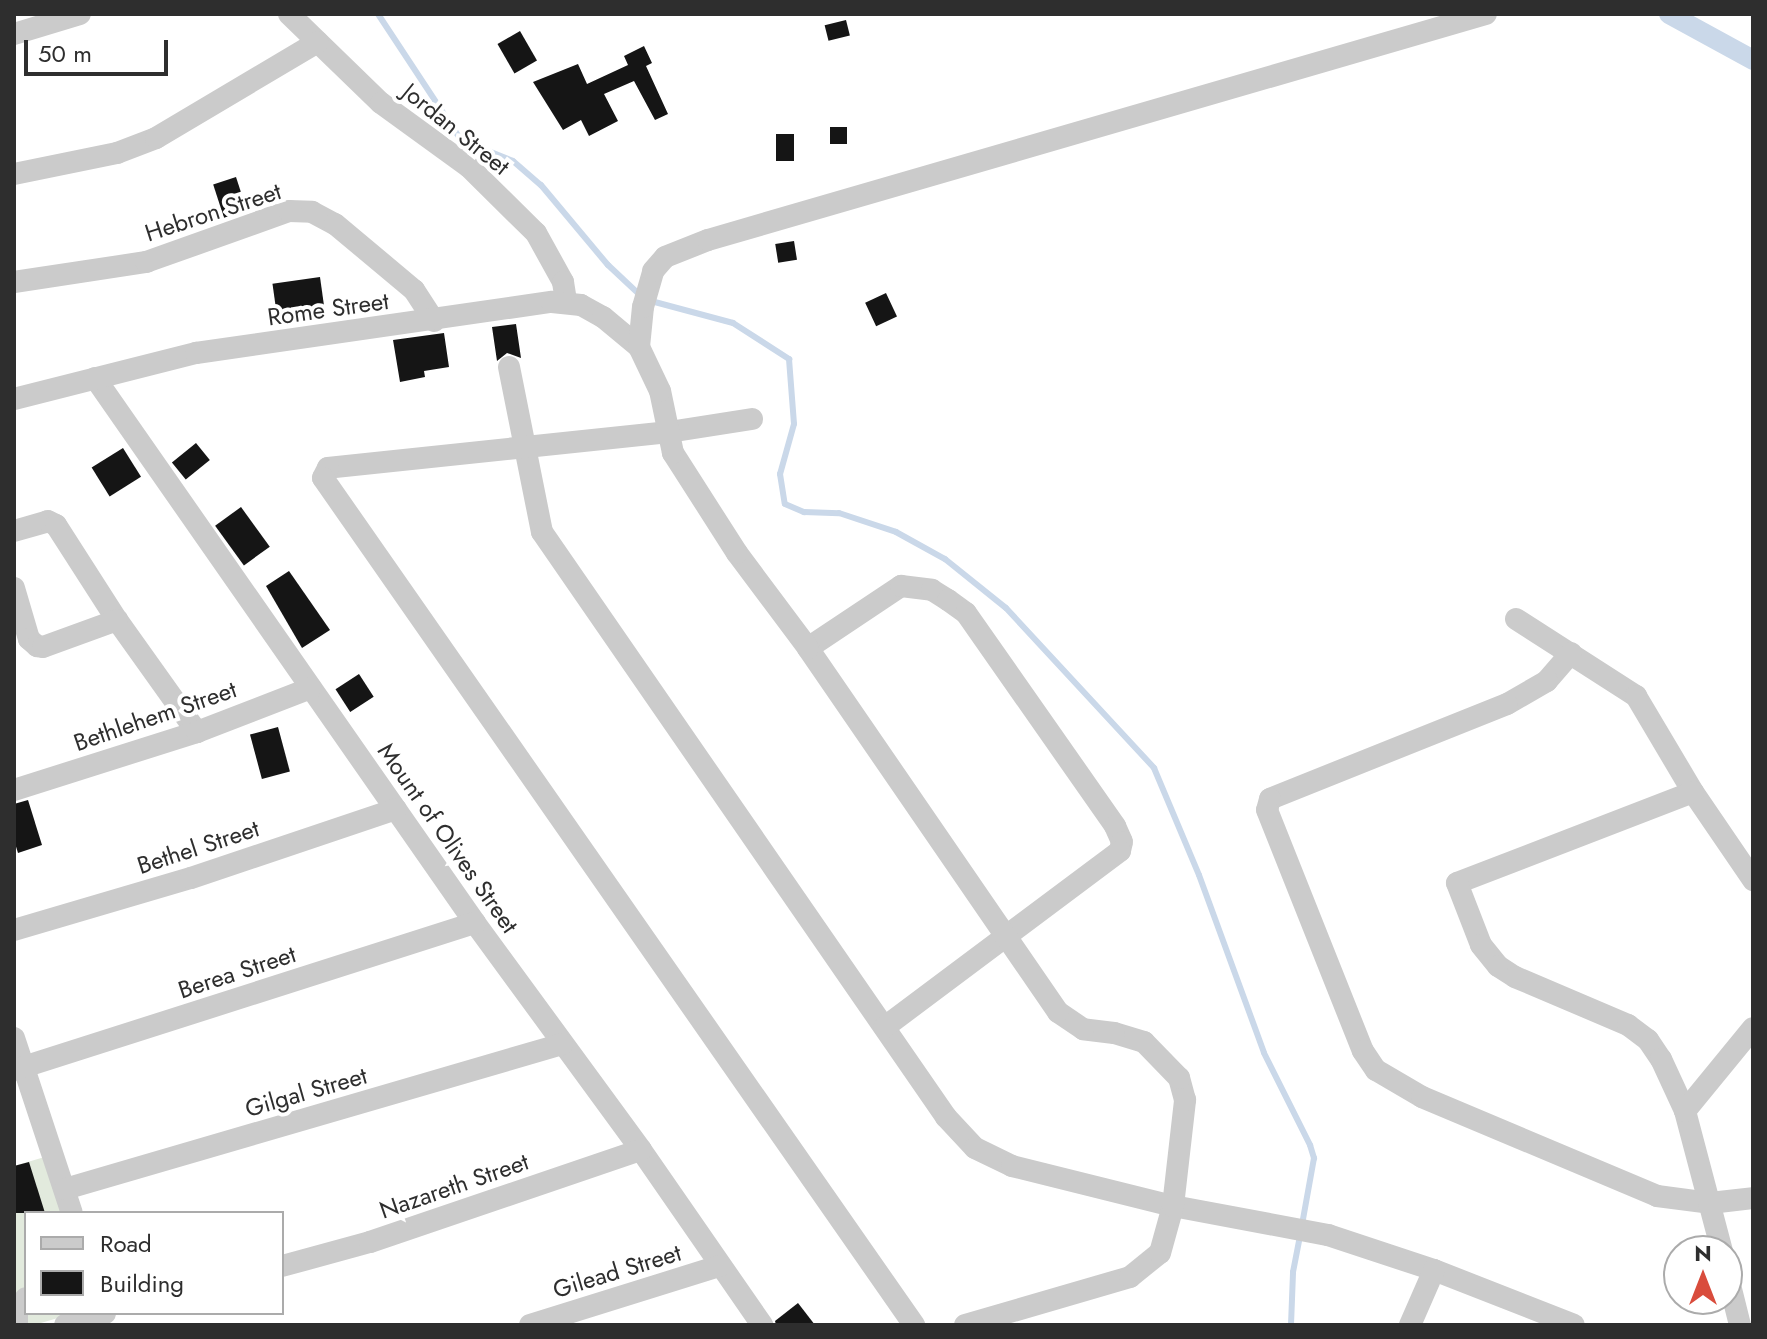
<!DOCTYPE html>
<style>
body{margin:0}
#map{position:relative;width:1767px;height:1339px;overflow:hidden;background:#fff;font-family:Jost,sans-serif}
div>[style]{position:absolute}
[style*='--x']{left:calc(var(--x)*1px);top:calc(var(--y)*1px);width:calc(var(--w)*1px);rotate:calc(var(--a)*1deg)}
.green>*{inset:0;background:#e2eadd}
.stream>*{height:6px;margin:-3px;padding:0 3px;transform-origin:3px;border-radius:3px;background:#cad8e9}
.canal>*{height:20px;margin:-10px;padding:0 10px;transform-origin:10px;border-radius:10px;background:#cad8e9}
.building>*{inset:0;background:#151515;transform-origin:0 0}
.minor>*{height:22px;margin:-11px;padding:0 11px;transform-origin:11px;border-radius:11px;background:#cbcbcb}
span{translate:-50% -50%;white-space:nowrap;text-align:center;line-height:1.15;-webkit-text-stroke:8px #fff;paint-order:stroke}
.street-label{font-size:24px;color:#2e2e2e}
.frame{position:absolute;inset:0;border:16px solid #2e2e2e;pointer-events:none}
.legend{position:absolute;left:24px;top:1211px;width:260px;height:104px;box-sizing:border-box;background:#fff;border:2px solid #ababab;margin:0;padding:10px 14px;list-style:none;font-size:24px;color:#2e2e2e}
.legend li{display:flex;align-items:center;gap:16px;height:40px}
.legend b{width:40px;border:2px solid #ababab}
.north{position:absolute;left:1663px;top:1235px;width:80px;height:80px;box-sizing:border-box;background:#fff;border:2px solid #ababab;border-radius:50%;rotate:0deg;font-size:22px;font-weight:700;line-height:32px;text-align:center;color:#2e2e2e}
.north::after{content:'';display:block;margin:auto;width:28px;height:36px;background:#d94c3c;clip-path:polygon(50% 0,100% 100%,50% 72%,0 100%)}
.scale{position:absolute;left:24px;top:40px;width:144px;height:36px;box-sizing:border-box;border:4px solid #2e2e2e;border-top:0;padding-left:10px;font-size:24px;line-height:28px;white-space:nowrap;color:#2e2e2e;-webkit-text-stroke:6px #fff;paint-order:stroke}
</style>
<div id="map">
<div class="green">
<div style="clip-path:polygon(48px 1156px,64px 1213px,26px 1213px,26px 1313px,75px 1313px,34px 1325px,14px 1325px,14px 1166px)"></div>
</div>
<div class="stream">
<div style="--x:378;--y:14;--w:151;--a:56.6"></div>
<div style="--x:461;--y:140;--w:56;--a:22"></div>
<div style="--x:513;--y:161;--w:37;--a:41"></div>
<div style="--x:541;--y:185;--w:104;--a:50.1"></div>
<div style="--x:608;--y:265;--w:44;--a:43.2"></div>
<div style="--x:651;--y:301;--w:85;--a:15"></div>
<div style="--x:733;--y:323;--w:67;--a:32.7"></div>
<div style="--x:789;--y:359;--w:65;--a:85.6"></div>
<div style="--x:794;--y:424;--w:52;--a:105.6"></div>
<div style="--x:780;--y:474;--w:30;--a:81"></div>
<div style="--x:785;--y:504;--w:21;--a:23"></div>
<div style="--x:804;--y:512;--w:35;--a:2"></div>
<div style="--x:839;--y:513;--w:60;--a:18.4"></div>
<div style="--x:896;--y:532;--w:56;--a:28.9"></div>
<div style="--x:945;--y:559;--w:78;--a:38.8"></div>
<div style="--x:1006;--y:608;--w:218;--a:47.2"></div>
<div style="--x:1154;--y:768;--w:116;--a:67.2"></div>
<div style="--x:1199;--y:875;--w:189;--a:69.9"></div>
<div style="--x:1264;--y:1053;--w:103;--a:63.4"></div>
<div style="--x:1310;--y:1145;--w:14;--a:73"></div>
<div style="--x:1314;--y:1158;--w:68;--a:100.2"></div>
<div style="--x:1291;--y:1325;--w:53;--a:-87.8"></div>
<div style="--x:1293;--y:1272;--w:37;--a:-79"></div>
</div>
<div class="canal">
<div style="--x:1669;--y:14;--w:96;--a:28.7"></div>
</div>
<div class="building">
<div style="left:846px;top:20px;width:16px;height:22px;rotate:76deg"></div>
<div style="left:520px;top:31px;width:34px;height:26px;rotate:60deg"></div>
<div style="clip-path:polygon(644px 46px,652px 63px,646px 66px,668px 114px,655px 120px,634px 81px,604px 94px,618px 121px,589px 136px,581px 120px,563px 130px,533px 82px,578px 64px,587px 84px,628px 65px,624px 56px)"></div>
<div style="left:847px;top:127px;width:17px;height:17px;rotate:90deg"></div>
<div style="left:776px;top:134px;width:18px;height:27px"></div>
<div style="left:236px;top:177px;width:35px;height:24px;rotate:72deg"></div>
<div style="left:794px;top:241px;width:19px;height:19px;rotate:81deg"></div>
<div style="left:320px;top:277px;width:34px;height:48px;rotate:82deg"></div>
<div style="left:886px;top:293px;width:26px;height:23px;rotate:65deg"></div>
<div style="clip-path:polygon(516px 324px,521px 358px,507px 353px,497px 361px,492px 327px)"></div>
<div style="clip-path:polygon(444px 333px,449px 367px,424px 371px,425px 377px,400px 382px,393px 340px)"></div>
<div style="left:196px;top:443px;width:22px;height:31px;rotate:51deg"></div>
<div style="left:123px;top:448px;width:34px;height:37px;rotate:58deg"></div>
<div style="left:241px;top:507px;width:49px;height:32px;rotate:54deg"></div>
<div style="clip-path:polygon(289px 571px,330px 630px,302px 648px,266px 586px)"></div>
<div style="left:359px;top:674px;width:27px;height:28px;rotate:57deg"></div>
<div style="left:278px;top:727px;width:46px;height:29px;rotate:75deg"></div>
<div style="clip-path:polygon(28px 800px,42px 845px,18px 853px,14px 840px,14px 804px)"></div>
<div style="clip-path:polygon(29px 1162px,45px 1213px,14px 1213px,14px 1166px)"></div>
<div style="clip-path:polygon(798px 1303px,815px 1325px,776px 1325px,775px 1321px)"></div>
</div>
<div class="minor">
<div style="--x:289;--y:14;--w:128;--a:44.1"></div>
<div style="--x:381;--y:103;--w:109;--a:36"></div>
<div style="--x:469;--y:167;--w:94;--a:44.6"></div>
<div style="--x:536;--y:233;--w:56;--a:61.1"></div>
<div style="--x:563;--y:282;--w:20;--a:81"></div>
<div style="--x:14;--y:34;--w:69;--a:-16.9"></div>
<div style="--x:14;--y:174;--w:105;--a:-11.5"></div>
<div style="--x:117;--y:153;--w:42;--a:-21"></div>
<div style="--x:156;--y:138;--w:188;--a:-30.7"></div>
<div style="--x:14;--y:282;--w:134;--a:-8.6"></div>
<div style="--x:146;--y:262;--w:152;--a:-19.6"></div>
<div style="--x:289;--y:211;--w:23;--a:2"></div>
<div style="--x:312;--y:212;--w:26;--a:28"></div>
<div style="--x:335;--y:224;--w:103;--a:39.9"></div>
<div style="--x:414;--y:290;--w:37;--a:57"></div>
<div style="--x:509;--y:367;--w:168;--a:78.7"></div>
<div style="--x:542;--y:532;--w:711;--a:55.37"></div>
<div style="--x:946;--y:1117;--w:42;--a:46.9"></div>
<div style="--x:975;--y:1148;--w:41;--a:25.9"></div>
<div style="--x:1012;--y:1166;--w:166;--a:14"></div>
<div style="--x:1173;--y:1206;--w:158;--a:10.6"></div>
<div style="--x:1328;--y:1235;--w:112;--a:18.3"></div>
<div style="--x:1434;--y:1270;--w:150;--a:21.4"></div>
<div style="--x:95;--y:378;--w:664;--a:55.11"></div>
<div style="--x:475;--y:923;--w:281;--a:53.8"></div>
<div style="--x:641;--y:1150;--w:213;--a:55.3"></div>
<div style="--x:14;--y:399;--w:188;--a:-14.2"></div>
<div style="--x:196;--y:353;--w:360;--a:-8.2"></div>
<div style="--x:552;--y:302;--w:29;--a:6"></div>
<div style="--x:581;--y:305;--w:25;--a:29"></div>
<div style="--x:603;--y:317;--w:47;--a:39.8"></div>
<div style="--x:752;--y:419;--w:84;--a:171.1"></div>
<div style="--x:669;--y:432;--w:343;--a:174"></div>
<div style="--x:328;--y:468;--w:11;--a:117"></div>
<div style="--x:323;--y:478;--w:1033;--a:55.09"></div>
<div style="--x:14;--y:531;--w:35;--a:-16"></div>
<div style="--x:48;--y:521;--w:9;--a:27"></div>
<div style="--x:56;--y:525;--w:113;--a:57.3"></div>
<div style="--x:117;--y:620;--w:138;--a:54.5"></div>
<div style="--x:14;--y:588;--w:53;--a:73.6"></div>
<div style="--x:29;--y:639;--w:11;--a:41"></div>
<div style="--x:37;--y:646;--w:6;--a:9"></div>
<div style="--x:43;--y:647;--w:79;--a:-20"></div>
<div style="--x:1516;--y:619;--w:143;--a:32.7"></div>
<div style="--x:1636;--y:696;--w:112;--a:59.3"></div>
<div style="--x:1693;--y:792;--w:107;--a:55.7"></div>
<div style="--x:808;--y:648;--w:112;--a:-33.7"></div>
<div style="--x:901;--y:586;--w:31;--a:7"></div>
<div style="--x:932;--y:590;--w:19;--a:32"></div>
<div style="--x:948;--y:600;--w:22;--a:36"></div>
<div style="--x:966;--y:613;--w:260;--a:55"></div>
<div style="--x:1115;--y:826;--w:17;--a:66"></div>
<div style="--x:1122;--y:842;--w:9;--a:103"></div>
<div style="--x:1120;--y:851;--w:294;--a:143.2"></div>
<div style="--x:1571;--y:653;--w:37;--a:131"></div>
<div style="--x:1547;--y:681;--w:46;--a:150.1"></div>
<div style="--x:1507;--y:704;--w:255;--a:158.2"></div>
<div style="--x:1270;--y:799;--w:11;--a:105"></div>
<div style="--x:1267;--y:810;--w:259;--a:68.3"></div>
<div style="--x:1363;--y:1051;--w:23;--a:56"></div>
<div style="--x:1376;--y:1070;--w:53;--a:30.4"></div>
<div style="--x:1422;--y:1097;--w:255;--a:22.8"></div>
<div style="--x:1657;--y:1196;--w:53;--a:7.5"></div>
<div style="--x:1710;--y:1203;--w:43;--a:-6.6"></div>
<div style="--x:14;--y:790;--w:192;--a:-17.6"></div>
<div style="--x:197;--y:732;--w:122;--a:-21.1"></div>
<div style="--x:1693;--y:792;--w:253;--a:158.9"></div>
<div style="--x:1457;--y:883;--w:66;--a:68.8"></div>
<div style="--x:1481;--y:945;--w:27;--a:51"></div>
<div style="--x:1498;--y:966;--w:20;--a:33"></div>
<div style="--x:1515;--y:977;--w:123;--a:23"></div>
<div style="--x:1628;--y:1025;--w:25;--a:37"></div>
<div style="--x:1648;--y:1040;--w:23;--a:56"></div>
<div style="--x:1661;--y:1059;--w:57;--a:65.2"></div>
<div style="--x:1685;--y:1111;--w:145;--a:75.2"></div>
<div style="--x:14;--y:930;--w:184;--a:-16.4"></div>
<div style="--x:191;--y:878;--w:216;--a:-18.6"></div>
<div style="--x:14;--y:1038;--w:184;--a:71.7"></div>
<div style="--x:14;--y:1070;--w:484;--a:-17.7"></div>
<div style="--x:1685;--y:1111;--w:107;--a:-50.7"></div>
<div style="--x:65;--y:1189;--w:518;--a:-16.26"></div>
<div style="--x:282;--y:1266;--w:91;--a:-15.3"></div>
<div style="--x:370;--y:1242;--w:286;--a:-18.8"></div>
<div style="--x:1727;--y:1273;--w:54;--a:76"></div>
<div style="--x:17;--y:1325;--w:16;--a:-90"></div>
<div style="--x:17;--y:1309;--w:14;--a:-51"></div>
<div style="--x:65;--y:1325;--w:42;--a:-16.7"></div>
<div style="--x:530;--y:1325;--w:198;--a:-17.3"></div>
<div style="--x:965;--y:1325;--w:172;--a:-16.2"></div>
<div style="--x:1130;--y:1277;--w:38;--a:-39"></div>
<div style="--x:1160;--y:1253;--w:49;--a:-74.5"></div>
<div style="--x:1173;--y:1206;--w:107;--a:-83.5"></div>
<div style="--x:1185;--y:1100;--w:23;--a:-105"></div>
<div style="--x:1179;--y:1078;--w:50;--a:-134.2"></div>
<div style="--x:1144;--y:1042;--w:31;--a:-163"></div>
<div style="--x:1114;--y:1033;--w:31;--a:-173"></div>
<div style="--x:1083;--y:1029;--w:30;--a:-146"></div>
<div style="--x:1058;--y:1012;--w:442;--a:-124.5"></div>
<div style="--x:808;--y:648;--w:119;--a:-126.8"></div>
<div style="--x:737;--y:553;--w:119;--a:-122.6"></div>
<div style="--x:673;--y:453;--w:63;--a:-101.8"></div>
<div style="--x:660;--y:391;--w:49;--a:-115.5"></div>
<div style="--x:639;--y:347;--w:40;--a:-84.3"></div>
<div style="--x:643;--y:307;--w:37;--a:-74"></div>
<div style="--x:653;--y:271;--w:18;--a:-49"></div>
<div style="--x:665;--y:257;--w:46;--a:-21.6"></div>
<div style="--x:708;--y:240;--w:810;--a:-16.2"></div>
<div style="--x:1410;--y:1325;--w:60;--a:-66.4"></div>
</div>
<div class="street-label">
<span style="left:456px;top:129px;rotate:39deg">Jordan Street</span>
<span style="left:213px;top:212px;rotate:-18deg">Hebron Street</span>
<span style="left:328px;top:309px;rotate:-8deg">Rome Street</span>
<span style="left:155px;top:716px;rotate:-19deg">Bethlehem Street</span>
<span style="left:448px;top:838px;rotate:55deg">Mount of Olives Street</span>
<span style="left:198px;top:847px;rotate:-18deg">Bethel Street</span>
<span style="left:237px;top:972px;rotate:-18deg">Berea Street</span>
<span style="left:306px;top:1092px;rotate:-16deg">Gilgal Street</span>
<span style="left:454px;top:1186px;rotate:-19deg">Nazareth Street</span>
<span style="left:617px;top:1271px;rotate:-17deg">Gilead Street</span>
</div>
<div class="frame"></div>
<ul class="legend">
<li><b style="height:10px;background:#cbcbcb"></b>Road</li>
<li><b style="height:22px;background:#151515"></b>Building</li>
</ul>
<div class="north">N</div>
<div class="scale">50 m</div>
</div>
